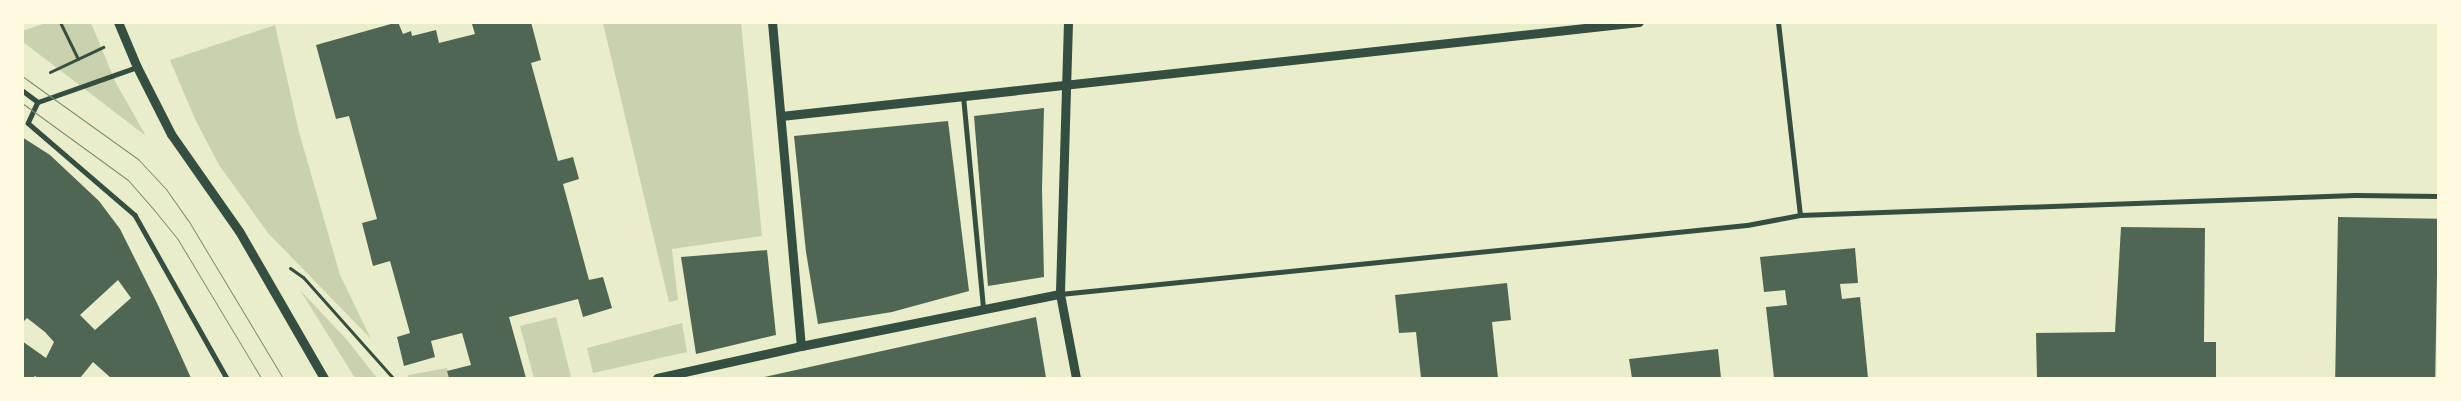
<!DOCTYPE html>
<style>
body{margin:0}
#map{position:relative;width:2461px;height:401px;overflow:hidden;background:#e9edc9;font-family:Lora,serif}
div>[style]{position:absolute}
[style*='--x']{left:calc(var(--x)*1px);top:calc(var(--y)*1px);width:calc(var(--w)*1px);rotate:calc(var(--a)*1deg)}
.green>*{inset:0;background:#cad2ad}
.building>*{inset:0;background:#4f6655;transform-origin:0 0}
.path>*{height:3px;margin:-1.5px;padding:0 1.5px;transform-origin:1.5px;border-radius:1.5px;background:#344e41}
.pedestrian>*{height:4.5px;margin:-2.25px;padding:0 2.25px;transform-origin:2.25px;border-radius:2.25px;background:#344e41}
.minor>*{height:5px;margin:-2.5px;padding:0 2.5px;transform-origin:2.5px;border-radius:2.5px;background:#344e41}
.tertiary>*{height:9px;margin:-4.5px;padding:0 4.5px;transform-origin:4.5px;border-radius:4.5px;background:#344e41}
.tram>*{height:1px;margin:-0.5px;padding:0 0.5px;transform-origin:0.5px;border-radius:0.5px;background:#7c8e77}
span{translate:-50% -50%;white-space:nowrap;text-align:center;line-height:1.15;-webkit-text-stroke:5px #fefae0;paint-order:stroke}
.frame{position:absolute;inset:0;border:24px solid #fefae0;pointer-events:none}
</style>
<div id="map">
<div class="green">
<div style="clip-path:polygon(46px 23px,91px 23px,116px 83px,146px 136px,23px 42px,22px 31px)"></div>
<div style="clip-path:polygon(603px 23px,741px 23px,762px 236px,672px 249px,678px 300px,669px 302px)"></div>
<div style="clip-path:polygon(275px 25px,299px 132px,340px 275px,371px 339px,268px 233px,219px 165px,195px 119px,170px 60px)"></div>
<div style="clip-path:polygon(300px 290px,347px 340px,377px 378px,355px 378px)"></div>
<div style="clip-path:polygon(556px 317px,571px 377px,534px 378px,520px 326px)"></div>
<div style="clip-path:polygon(682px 323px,687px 352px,593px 373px,587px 348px)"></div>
<div style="clip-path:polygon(447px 368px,450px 378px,409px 378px,408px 375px)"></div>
</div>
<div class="building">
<div style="clip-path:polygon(398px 22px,403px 34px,411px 31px,412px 36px,436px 30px,439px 43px,475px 34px,472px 24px,477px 22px,531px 22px,541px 60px,531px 63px,558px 161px,573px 157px,579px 179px,563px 184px,589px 280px,603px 277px,612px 308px,583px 317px,578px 299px,509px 317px,526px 378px,449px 378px,447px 371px,471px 365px,462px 333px,431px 341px,435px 357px,404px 366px,397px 337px,410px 333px,390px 261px,373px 266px,362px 223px,377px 219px,349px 116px,336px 119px,316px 45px)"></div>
<div style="clip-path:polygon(1044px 108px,1042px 189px,1044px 277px,988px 286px,974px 116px)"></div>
<div style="clip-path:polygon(948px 121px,969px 291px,892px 312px,818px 324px,806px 252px,794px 136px)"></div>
<div style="clip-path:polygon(evenodd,22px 137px,50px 155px,99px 201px,120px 229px,157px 303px,191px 378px,111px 378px,93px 362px,80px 378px,38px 378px,35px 376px,33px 378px,22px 378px,22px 341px,46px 358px,54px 342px,45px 332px,27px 318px,22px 323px,22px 137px,118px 280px,131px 298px,95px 330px,80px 315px,118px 280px)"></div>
<div style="left:2338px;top:217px;width:100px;height:161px;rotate:1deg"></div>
<div style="clip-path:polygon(2121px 227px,2205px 228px,2204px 342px,2216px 342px,2216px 378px,2037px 378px,2036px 333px,2115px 332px)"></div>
<div style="clip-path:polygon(1855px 248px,1858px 283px,1840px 284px,1842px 299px,1860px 297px,1868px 378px,1774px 378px,1766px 307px,1787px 305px,1785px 290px,1764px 292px,1760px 257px)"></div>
<div style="clip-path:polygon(767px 250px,776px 335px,696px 354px,681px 257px)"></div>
<div style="clip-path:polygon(1507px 283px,1511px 320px,1492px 322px,1498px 378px,1421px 378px,1416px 332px,1399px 333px,1395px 295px)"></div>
<div style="clip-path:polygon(1036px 317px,1046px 378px,760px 378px)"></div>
<div style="clip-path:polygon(1718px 349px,1721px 378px,1632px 378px,1629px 359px)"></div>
</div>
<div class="path">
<div style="--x:60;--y:22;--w:41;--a:64.1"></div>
<div style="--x:50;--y:72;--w:59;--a:-25.3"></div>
<div style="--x:290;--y:268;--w:16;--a:35"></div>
<div style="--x:303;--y:277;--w:135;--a:48.3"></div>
</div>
<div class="pedestrian">
<div style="--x:22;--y:90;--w:20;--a:37"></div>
<div style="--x:38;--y:102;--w:23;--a:115"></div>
<div style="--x:28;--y:123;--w:141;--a:40.7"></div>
<div style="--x:135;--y:215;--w:187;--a:60.6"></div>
<div style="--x:38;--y:102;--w:105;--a:-19.5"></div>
</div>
<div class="minor">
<div style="--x:1778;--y:22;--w:194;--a:83.5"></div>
<div style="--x:963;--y:96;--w:214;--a:84.6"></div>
<div style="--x:1060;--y:294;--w:690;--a:-5.74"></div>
<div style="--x:1747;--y:225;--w:54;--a:-10.7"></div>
<div style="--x:1800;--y:215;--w:555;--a:-2.06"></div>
<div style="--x:2355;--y:195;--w:83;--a:0.7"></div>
</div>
<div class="tertiary">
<div style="--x:118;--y:22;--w:49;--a:67.1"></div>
<div style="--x:137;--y:67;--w:75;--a:63.1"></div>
<div style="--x:171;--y:134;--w:118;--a:55"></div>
<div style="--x:239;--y:231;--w:170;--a:60"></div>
<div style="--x:772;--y:22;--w:325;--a:84.9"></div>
<div style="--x:1068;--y:22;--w:272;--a:91.7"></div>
<div style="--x:1060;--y:294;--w:86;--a:79.2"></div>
<div style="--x:781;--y:116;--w:863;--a:-6.25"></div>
<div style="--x:657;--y:378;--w:148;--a:-12.5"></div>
<div style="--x:801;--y:346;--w:264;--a:-11.4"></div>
</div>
<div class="tram">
<div style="--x:22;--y:76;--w:143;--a:35.6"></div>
<div style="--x:138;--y:159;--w:41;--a:47"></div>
<div style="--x:166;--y:189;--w:38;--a:55"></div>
<div style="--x:188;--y:220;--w:184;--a:59"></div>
<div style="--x:22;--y:103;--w:131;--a:36"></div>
<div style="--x:128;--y:180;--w:41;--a:48.9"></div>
<div style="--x:155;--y:211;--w:35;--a:51"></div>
<div style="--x:177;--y:238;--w:163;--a:59"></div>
</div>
<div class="frame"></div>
</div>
